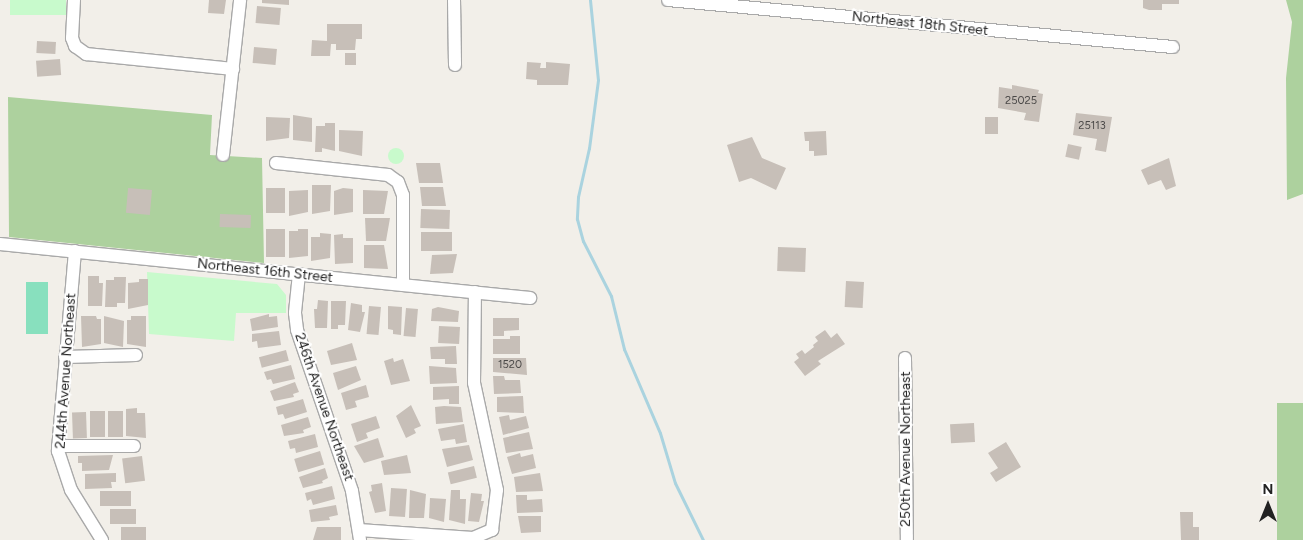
<!DOCTYPE html>
<style>
body{margin:0}
#map{position:relative;width:1303px;height:540px;overflow:hidden;background:#f2efe9;font-family:Figtree,sans-serif}
div>[style]{position:absolute}
[style*='--x']{left:calc(var(--x)*1px);top:calc(var(--y)*1px);width:calc(var(--w)*1px);rotate:calc(var(--a)*1deg)}
.forest>*{inset:0;background:#add19e;transform-origin:0 0}
.park>*{inset:0;background:#c8facc;transform-origin:0 0}
.round{border-radius:50%}
.pitch>*{inset:0;background:#88e0be;transform-origin:0 0}
.stream>*{height:3px;margin:-1.5px;padding:0 1.5px;transform-origin:1.5px;border-radius:1.5px;background:#aad3df}
.building>*{inset:0;background:#c7bfb8;transform-origin:0 0}
.roads{filter:drop-shadow(1px 0 #a9a9a9) drop-shadow(-1px 0 #a9a9a9) drop-shadow(0 1px #a9a9a9) drop-shadow(0 -1px #a9a9a9)}
.minor>*{height:12px;margin:-6px;padding:0 6px;transform-origin:6px;border-radius:6px;background:#fff}
span{translate:-50% -50%;white-space:nowrap;text-align:center;line-height:1.15;-webkit-text-stroke:4px #fff;paint-order:stroke}
.number-label{font-size:11px;color:#4b4948}
.number-label span{-webkit-text-stroke-width:0}
.street-label{font-size:14px;color:#222}
.north{position:absolute;left:1243px;top:480px;width:50px;height:50px;-webkit-text-stroke:4px #fff;paint-order:stroke;rotate:0deg;font-size:14px;font-weight:700;line-height:20px;text-align:center;color:#222}
.north::after{content:'';display:block;margin:auto;width:18px;height:22px;background:#222;clip-path:polygon(50% 0,100% 100%,50% 72%,0 100%)}
</style>
<div id="map">
<div class="forest">
<div style="clip-path:polygon(1286px 0,1303px 0,1303px 194px,1287px 200px,1286px 78px,1292px 22px)"></div>
<div style="clip-path:polygon(8px 97px,212px 115px,210px 155px,262px 158px,264px 263px,9px 237px)"></div>
<div style="left:1303px;top:403px;width:137px;height:26px;rotate:90deg"></div>
</div>
<div class="park">
<div style="left:10px;top:0;width:56px;height:15px"></div>
<div class="round" style="left:388px;top:148px;width:16px;height:16px"></div>
<div style="clip-path:polygon(147px 272px,277px 284px,286px 295px,286px 313px,236px 313px,234px 341px,149px 334px)"></div>
</div>
<div class="pitch">
<div style="left:26px;top:282px;width:22px;height:52px"></div>
</div>
<div class="stream">
<div style="--x:590;--y:0;--w:80;--a:84.3"></div>
<div style="--x:598;--y:80;--w:69;--a:97.5"></div>
<div style="--x:589;--y:148;--w:50;--a:102.7"></div>
<div style="--x:578;--y:197;--w:22;--a:93"></div>
<div style="--x:577;--y:219;--w:23;--a:75"></div>
<div style="--x:583;--y:241;--w:62;--a:63"></div>
<div style="--x:611;--y:296;--w:55;--a:76.2"></div>
<div style="--x:624;--y:349;--w:91;--a:66.8"></div>
<div style="--x:660;--y:433;--w:52;--a:73.3"></div>
<div style="--x:675;--y:483;--w:64;--a:63.8"></div>
</div>
<div class="building">
<div style="clip-path:polygon(209px 0,226px 0,224px 14px,208px 13px)"></div>
<div style="clip-path:polygon(262px 0,289px 0,289px 5px,262px 3px)"></div>
<div style="clip-path:polygon(1143px 0,1179px 0,1179px 4px,1162px 4px,1162px 10px,1149px 10px,1143px 8px)"></div>
<div style="left:257px;top:6px;width:24px;height:17px;rotate:5deg"></div>
<div style="clip-path:polygon(327px 24px,362px 24px,362px 39px,356px 39px,355px 50px,336px 50px,336px 44px,331px 44px,330px 56px,311px 56px,312px 40px,327px 41px)"></div>
<div style="left:37px;top:41px;width:19px;height:12px;rotate:3deg"></div>
<div style="left:254px;top:47px;width:23px;height:16px;rotate:5deg"></div>
<div style="left:345px;top:53px;width:11px;height:12px"></div>
<div style="left:60px;top:59px;width:16px;height:24px;rotate:86deg"></div>
<div style="clip-path:polygon(527px 62px,541px 63px,540px 68px,546px 68px,546px 62px,570px 64px,568px 85px,537px 85px,537px 80px,526px 79px)"></div>
<div style="clip-path:polygon(1012px 85px,1039px 90px,1038px 93px,1043px 94px,1039px 122px,1024px 120px,1026px 113px,998px 108px,999px 87px,1012px 89px)"></div>
<div style="clip-path:polygon(1076px 113px,1112px 117px,1106px 152px,1095px 150px,1097px 139px,1073px 135px)"></div>
<div style="clip-path:polygon(293px 115px,312px 118px,312px 142px,293px 140px)"></div>
<div style="clip-path:polygon(266px 117px,290px 118px,289px 138px,266px 141px)"></div>
<div style="left:985px;top:117px;width:13px;height:17px"></div>
<div style="clip-path:polygon(325px 123px,335px 123px,335px 151px,322px 148px,322px 152px,315px 152px,316px 126px,325px 126px)"></div>
<div style="clip-path:polygon(339px 130px,363px 131px,362px 156px,339px 151px)"></div>
<div style="clip-path:polygon(826px 131px,827px 155px,814px 156px,814px 151px,809px 151px,809px 141px,805px 141px,804px 132px)"></div>
<div style="clip-path:polygon(752px 137px,762px 158px,786px 168px,776px 190px,751px 178px,739px 182px,727px 145px)"></div>
<div style="left:1068px;top:144px;width:14px;height:13px;rotate:12deg"></div>
<div style="clip-path:polygon(1169px 158px,1176px 186px,1166px 190px,1161px 180px,1148px 185px,1141px 170px)"></div>
<div style="clip-path:polygon(416px 163px,440px 163px,443px 183px,419px 183px)"></div>
<div style="clip-path:polygon(312px 185px,331px 185px,330px 211px,312px 214px)"></div>
<div style="clip-path:polygon(420px 187px,443px 187px,446px 206px,422px 206px)"></div>
<div style="left:266px;top:188px;width:19px;height:25px"></div>
<div style="clip-path:polygon(343px 188px,353px 189px,353px 212px,334px 215px,334px 191px)"></div>
<div style="left:152px;top:190px;width:25px;height:24px;rotate:95deg"></div>
<div style="clip-path:polygon(308px 190px,308px 212px,289px 216px,289px 191px)"></div>
<div style="clip-path:polygon(363px 190px,388px 191px,384px 214px,363px 214px)"></div>
<div style="left:421px;top:209px;width:29px;height:19px;rotate:2deg"></div>
<div style="left:220px;top:214px;width:31px;height:13px;rotate:2deg"></div>
<div style="clip-path:polygon(365px 218px,390px 218px,386px 241px,366px 241px)"></div>
<div style="left:266px;top:229px;width:19px;height:28px"></div>
<div style="clip-path:polygon(298px 229px,308px 229px,308px 256px,289px 258px,289px 231px,298px 231px)"></div>
<div style="left:421px;top:232px;width:31px;height:19px"></div>
<div style="clip-path:polygon(320px 233px,331px 234px,330px 258px,311px 261px,311px 237px,320px 237px)"></div>
<div style="clip-path:polygon(343px 234px,343px 238px,353px 238px,353px 263px,335px 264px,334px 235px)"></div>
<div style="clip-path:polygon(364px 245px,384px 245px,388px 269px,364px 268px)"></div>
<div style="left:778px;top:247px;width:28px;height:24px;rotate:2deg"></div>
<div style="clip-path:polygon(457px 254px,453px 273px,430px 274px,432px 255px)"></div>
<div style="clip-path:polygon(88px 276px,99px 276px,99px 283px,103px 283px,102px 306px,88px 306px)"></div>
<div style="clip-path:polygon(114px 277px,126px 277px,125px 303px,117px 303px,117px 307px,105px 307px,106px 280px,114px 280px)"></div>
<div style="clip-path:polygon(139px 279px,148px 279px,148px 305px,128px 309px,128px 283px,139px 282px)"></div>
<div style="left:846px;top:281px;width:18px;height:26px;rotate:3deg"></div>
<div style="clip-path:polygon(318px 300px,328px 301px,327px 328px,315px 328px,314px 309px,317px 309px)"></div>
<div style="clip-path:polygon(331px 301px,346px 301px,345px 325px,338px 325px,338px 329px,331px 329px)"></div>
<div style="clip-path:polygon(351px 303px,362px 305px,362px 312px,365px 312px,360px 332px,348px 330px)"></div>
<div style="left:369px;top:306px;width:12px;height:28px;rotate:5deg"></div>
<div style="clip-path:polygon(388px 306px,402px 307px,401px 335px,393px 334px,393px 330px,388px 329px)"></div>
<div style="clip-path:polygon(438px 307px,459px 311px,458px 322px,431px 321px,432px 309px)"></div>
<div style="left:406px;top:308px;width:12px;height:28px;rotate:5deg"></div>
<div style="clip-path:polygon(269px 314px,269px 317px,277px 316px,278px 327px,252px 331px,250px 319px)"></div>
<div style="clip-path:polygon(81px 316px,96px 316px,97px 319px,101px 319px,101px 344px,82px 347px)"></div>
<div style="clip-path:polygon(104px 316px,124px 321px,123px 347px,104px 343px)"></div>
<div style="clip-path:polygon(131px 316px,146px 316px,146px 347px,127px 344px,127px 320px,131px 320px)"></div>
<div style="clip-path:polygon(493px 318px,519px 318px,519px 330px,504px 331px,504px 336px,493px 336px)"></div>
<div style="left:439px;top:326px;width:21px;height:17px;rotate:3deg"></div>
<div style="clip-path:polygon(825px 330px,831px 338px,837px 333px,845px 344px,818px 361px,821px 364px,805px 376px,794px 362px,799px 358px,796px 354px,802px 350px,805px 354px,814px 347px,813px 345px,818px 341px,815px 337px)"></div>
<div style="clip-path:polygon(279px 331px,281px 345px,258px 348px,257px 341px,252px 342px,252px 334px)"></div>
<div style="clip-path:polygon(510px 336px,520px 336px,520px 354px,493px 354px,493px 339px,510px 339px)"></div>
<div style="clip-path:polygon(352px 343px,357px 360px,331px 365px,327px 351px)"></div>
<div style="clip-path:polygon(456px 346px,457px 364px,445px 364px,445px 359px,431px 359px,430px 347px)"></div>
<div style="left:286px;top:350px;width:11px;height:28px;rotate:75deg"></div>
<div style="clip-path:polygon(393px 358px,394px 362px,403px 359px,410px 381px,391px 385px,384px 361px)"></div>
<div style="clip-path:polygon(493px 358px,526px 358px,527px 375px,493px 372px)"></div>
<div style="clip-path:polygon(291px 365px,295px 379px,273px 384px,271px 379px,267px 380px,264px 372px)"></div>
<div style="clip-path:polygon(356px 366px,361px 380px,338px 390px,333px 373px)"></div>
<div style="clip-path:polygon(429px 366px,456px 368px,457px 383px,430px 384px)"></div>
<div style="clip-path:polygon(493px 376px,504px 376px,505px 380px,520px 380px,521px 393px,494px 394px)"></div>
<div style="clip-path:polygon(295px 382px,299px 392px,293px 394px,294px 397px,274px 401px,270px 391px)"></div>
<div style="clip-path:polygon(366px 385px,369px 397px,355px 401px,357px 407px,346px 410px,341px 393px)"></div>
<div style="clip-path:polygon(459px 386px,459px 404px,449px 404px,449px 399px,433px 400px,433px 387px)"></div>
<div style="clip-path:polygon(523px 396px,524px 413px,497px 412px,497px 397px)"></div>
<div style="clip-path:polygon(303px 399px,307px 412px,285px 419px,283px 414px,278px 415px,276px 407px)"></div>
<div style="clip-path:polygon(411px 405px,421px 426px,414px 429px,416px 433px,406px 438px,396px 416px)"></div>
<div style="clip-path:polygon(444px 406px,461px 407px,463px 422px,436px 424px,435px 407px)"></div>
<div style="clip-path:polygon(137px 408px,137px 413px,145px 413px,146px 438px,126px 436px,126px 409px)"></div>
<div style="left:90px;top:411px;width:15px;height:26px"></div>
<div style="left:108px;top:411px;width:15px;height:26px"></div>
<div style="left:86px;top:412px;width:26px;height:14px;rotate:88deg"></div>
<div style="clip-path:polygon(509px 415px,510px 420px,526px 416px,529px 428px,503px 435px,499px 417px)"></div>
<div style="clip-path:polygon(376px 416px,380px 428px,366px 433px,368px 438px,357px 442px,351px 424px)"></div>
<div style="clip-path:polygon(308px 417px,311px 427px,303px 430px,304px 433px,284px 436px,281px 425px)"></div>
<div style="left:974px;top:423px;width:19px;height:24px;rotate:87deg"></div>
<div style="clip-path:polygon(464px 424px,467px 442px,456px 444px,455px 439px,441px 441px,438px 429px)"></div>
<div style="clip-path:polygon(529px 432px,533px 449px,506px 453px,503px 438px)"></div>
<div style="clip-path:polygon(315px 434px,318px 447px,296px 453px,295px 448px,290px 449px,288px 441px)"></div>
<div style="clip-path:polygon(378px 438px,384px 457px,364px 463px,354px 446px)"></div>
<div style="clip-path:polygon(1006px 442px,1021px 467px,996px 482px,990px 473px,998px 468px,988px 453px)"></div>
<div style="clip-path:polygon(469px 445px,473px 460px,447px 467px,442px 449px)"></div>
<div style="left:320px;top:451px;width:14px;height:27px;rotate:73deg"></div>
<div style="clip-path:polygon(520px 453px,521px 457px,533px 454px,536px 468px,512px 474px,507px 457px)"></div>
<div style="clip-path:polygon(113px 455px,109px 470px,82px 471px,82px 463px,78px 463px,78px 456px)"></div>
<div style="clip-path:polygon(407px 455px,411px 473px,384px 475px,381px 461px)"></div>
<div style="left:142px;top:456px;width:25px;height:20px;rotate:83deg"></div>
<div style="left:474px;top:466px;width:12px;height:27px;rotate:76deg"></div>
<div style="clip-path:polygon(325px 468px,328px 478px,322px 481px,323px 483px,303px 488px,299px 477px)"></div>
<div style="clip-path:polygon(116px 473px,116px 482px,111px 482px,112px 488px,85px 489px,85px 474px)"></div>
<div style="clip-path:polygon(540px 473px,543px 491px,516px 492px,514px 477px)"></div>
<div style="clip-path:polygon(382px 483px,386px 511px,375px 513px,369px 492px,372px 491px,371px 485px)"></div>
<div style="clip-path:polygon(332px 486px,335px 499px,313px 505px,311px 499px,307px 501px,305px 493px)"></div>
<div style="left:391px;top:488px;width:16px;height:28px;rotate:4deg"></div>
<div style="clip-path:polygon(410px 490px,426px 494px,424px 518px,409px 518px)"></div>
<div style="clip-path:polygon(451px 490px,460px 490px,460px 499px,466px 499px,465px 524px,449px 520px)"></div>
<div style="left:131px;top:491px;width:15px;height:31px;rotate:90deg"></div>
<div style="clip-path:polygon(471px 493px,482px 494px,481px 501px,484px 501px,479px 522px,468px 521px)"></div>
<div style="clip-path:polygon(516px 495px,527px 495px,527px 500px,542px 499px,543px 512px,517px 513px)"></div>
<div style="clip-path:polygon(430px 498px,446px 499px,444px 522px,429px 518px)"></div>
<div style="clip-path:polygon(336px 505px,338px 515px,329px 517px,330px 520px,311px 522px,309px 510px)"></div>
<div style="left:136px;top:509px;width:15px;height:26px;rotate:90deg"></div>
<div style="clip-path:polygon(1180px 512px,1193px 512px,1193px 527px,1199px 527px,1199px 540px,1181px 540px)"></div>
<div style="clip-path:polygon(518px 516px,541px 516px,541px 532px,521px 533px)"></div>
<div style="left:146px;top:527px;width:13px;height:25px;rotate:90deg"></div>
<div style="clip-path:polygon(317px 527px,341px 527px,341px 540px,313px 540px)"></div>
</div>
<div class="roads">
<div class="minor">
<div style="--x:74;--y:0;--w:38;--a:93"></div>
<div style="--x:72;--y:38;--w:9;--a:69"></div>
<div style="--x:75;--y:46;--w:14;--a:36"></div>
<div style="--x:86;--y:54;--w:148;--a:5.8"></div>
<div style="--x:454;--y:0;--w:65;--a:89.1"></div>
<div style="--x:668;--y:0;--w:507;--a:5.32"></div>
<div style="--x:223;--y:155;--w:156;--a:-83.7"></div>
<div style="--x:276;--y:163;--w:113;--a:6.1"></div>
<div style="--x:388;--y:175;--w:12;--a:35"></div>
<div style="--x:398;--y:182;--w:14;--a:69"></div>
<div style="--x:403;--y:195;--w:90;--a:90"></div>
<div style="--x:0;--y:244;--w:533;--a:5.82"></div>
<div style="--x:75;--y:251;--w:201;--a:94.9"></div>
<div style="--x:58;--y:451;--w:41;--a:71.6"></div>
<div style="--x:71;--y:490;--w:59;--a:58.2"></div>
<div style="--x:299;--y:274;--w:39;--a:96"></div>
<div style="--x:295;--y:313;--w:17;--a:83"></div>
<div style="--x:297;--y:330;--w:170;--a:71.1"></div>
<div style="--x:352;--y:491;--w:50;--a:80.7"></div>
<div style="--x:65;--y:357;--w:71;--a:-1.6"></div>
<div style="--x:905;--y:358;--w:182;--a:89.4"></div>
<div style="--x:58;--y:446;--w:76;--a:0"></div>
<div style="--x:359;--y:530;--w:114;--a:4"></div>
<div style="--x:473;--y:538;--w:21;--a:-23"></div>
<div style="--x:492;--y:530;--w:40;--a:-82.9"></div>
<div style="--x:497;--y:490;--w:109;--a:-102.1"></div>
<div style="--x:474;--y:383;--w:91;--a:-89.4"></div>
</div>
</div>
<div class="number-label">
<span style="left:1021px;top:101px">25025</span>
<span style="left:1092px;top:126px">25113</span>
<span style="left:510px;top:365px">1520</span>
</div>
<div class="street-label">
<span style="left:920px;top:24px;rotate:6deg">Northeast 18th Street</span>
<span style="left:265px;top:271px;rotate:6deg">Northeast 16th Street</span>
<span style="left:66px;top:371px;rotate:-86deg">244th Avenue Northeast</span>
<span style="left:324px;top:407px;rotate:71deg">246th Avenue Northeast</span>
<span style="left:906px;top:449px;rotate:-90deg">250th Avenue Northeast</span>
</div>
<div class="north">N</div>
</div>
